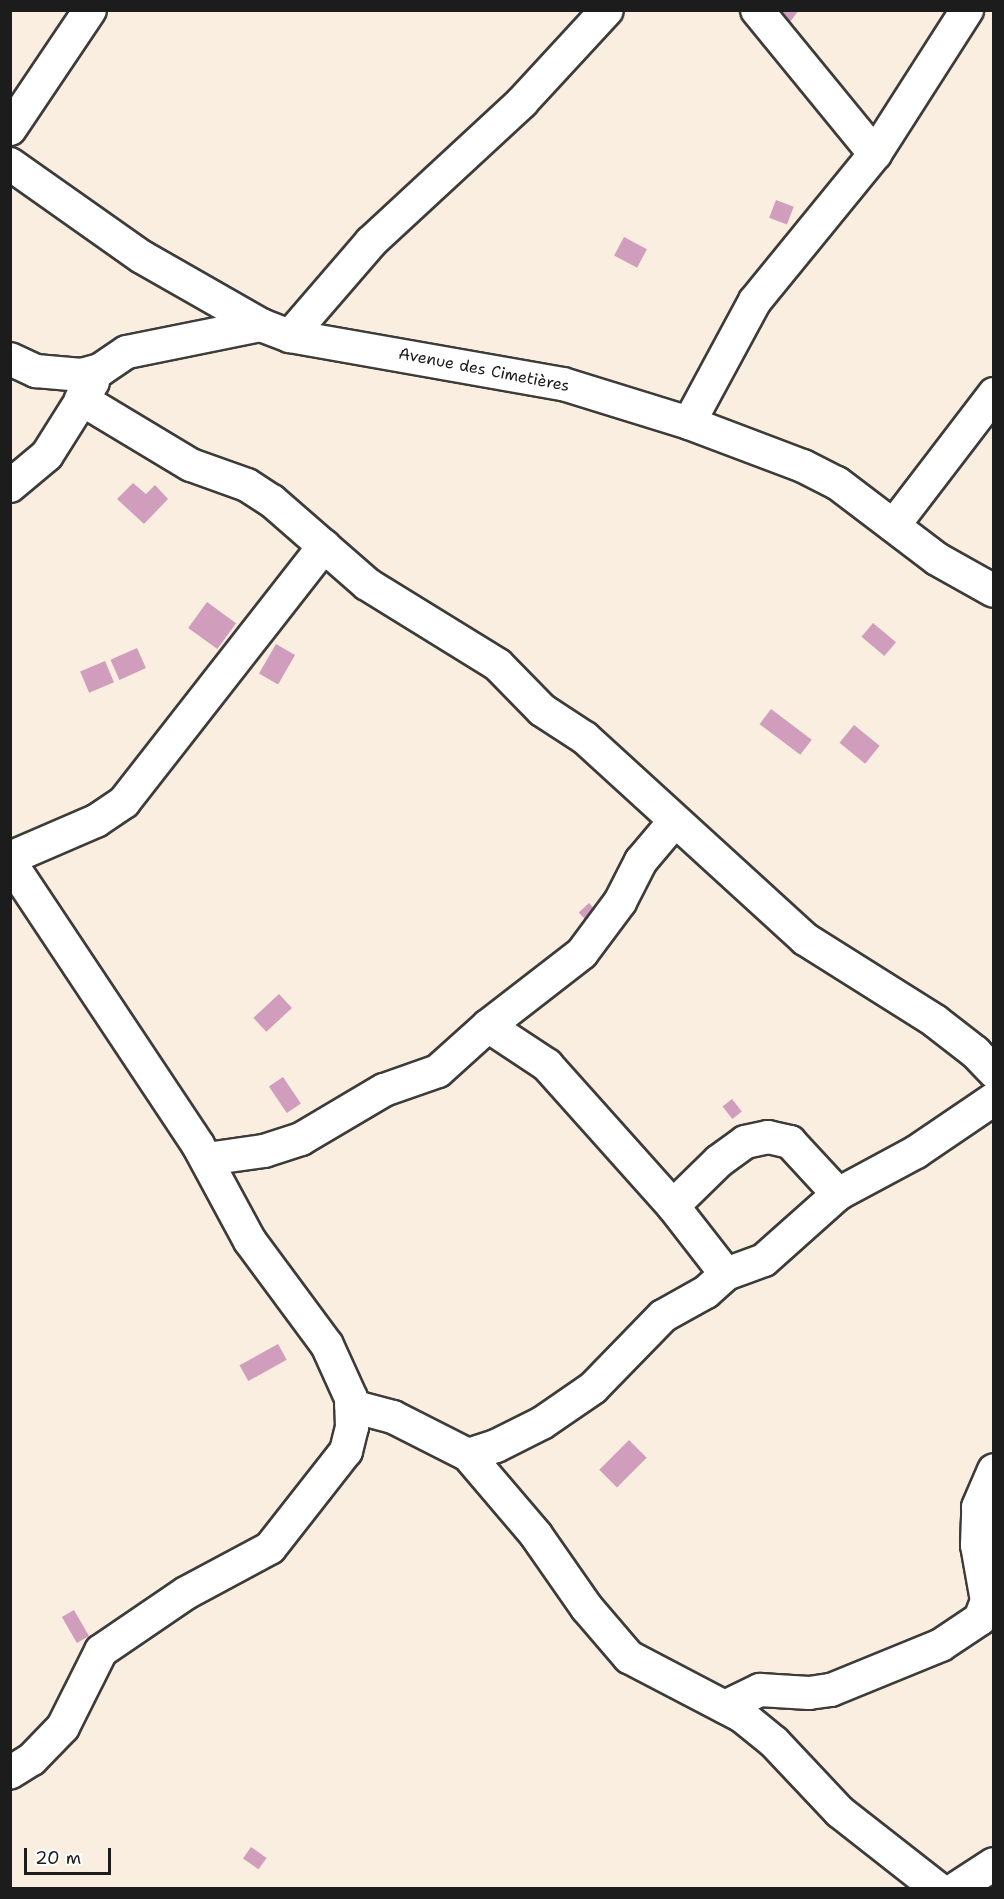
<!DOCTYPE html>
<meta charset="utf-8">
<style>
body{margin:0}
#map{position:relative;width:1004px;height:1899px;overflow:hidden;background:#f9eedf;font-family:"Shantell Sans",sans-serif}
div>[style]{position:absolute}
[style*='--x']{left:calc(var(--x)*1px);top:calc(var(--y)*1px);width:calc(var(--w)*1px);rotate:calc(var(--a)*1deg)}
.building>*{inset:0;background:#d19dbd;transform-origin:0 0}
.roads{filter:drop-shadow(2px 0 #3d3c39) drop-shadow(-2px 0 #3d3c39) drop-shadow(0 2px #3d3c39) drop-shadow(0 -2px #3d3c39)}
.minor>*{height:32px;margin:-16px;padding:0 16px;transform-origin:16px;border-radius:16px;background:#fff}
span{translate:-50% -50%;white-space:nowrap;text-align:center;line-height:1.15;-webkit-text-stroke:5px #fff;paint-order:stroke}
.street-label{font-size:16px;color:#1c1c1c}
.frame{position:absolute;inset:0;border:12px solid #1c1c1c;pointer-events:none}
.scale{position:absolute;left:24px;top:1848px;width:87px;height:27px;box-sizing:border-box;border:3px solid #1c1c1c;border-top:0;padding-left:8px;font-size:18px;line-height:21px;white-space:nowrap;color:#1c1c1c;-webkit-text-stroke:4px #fff;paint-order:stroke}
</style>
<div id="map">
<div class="building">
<div style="clip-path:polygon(773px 10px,799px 10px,787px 26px)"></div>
<div style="left:776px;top:200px;width:19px;height:19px;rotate:21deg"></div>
<div style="left:624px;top:237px;width:26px;height:21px;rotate:28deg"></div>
<div style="clip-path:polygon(133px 483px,146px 494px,155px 485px,168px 499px,144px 524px,117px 499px)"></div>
<div style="left:207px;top:602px;width:36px;height:32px;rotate:36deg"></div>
<div style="left:873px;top:623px;width:30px;height:18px;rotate:40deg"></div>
<div style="left:276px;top:644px;width:22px;height:34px;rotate:30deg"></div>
<div style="left:137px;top:648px;width:22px;height:29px;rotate:66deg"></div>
<div style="left:105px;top:661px;width:23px;height:27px;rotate:67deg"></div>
<div style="left:771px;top:709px;width:51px;height:19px;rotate:37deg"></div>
<div style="left:854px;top:725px;width:33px;height:23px;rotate:39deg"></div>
<div style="left:589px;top:903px;width:18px;height:14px;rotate:47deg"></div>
<div style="left:279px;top:994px;width:19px;height:35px;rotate:47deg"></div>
<div style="left:283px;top:1077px;width:32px;height:17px;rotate:56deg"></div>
<div style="left:732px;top:1099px;width:16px;height:12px;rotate:52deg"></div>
<div style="left:278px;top:1344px;width:18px;height:44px;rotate:61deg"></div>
<div style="left:629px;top:1440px;width:25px;height:42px;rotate:45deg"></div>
<div style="left:74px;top:1610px;width:30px;height:14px;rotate:60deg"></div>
<div style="left:251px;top:1847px;width:19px;height:14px;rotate:35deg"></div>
</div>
<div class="roads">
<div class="minor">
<div style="--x:757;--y:10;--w:186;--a:50.7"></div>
<div style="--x:10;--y:129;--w:143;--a:-56.1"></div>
<div style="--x:10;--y:164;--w:161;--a:35.2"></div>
<div style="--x:142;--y:257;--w:137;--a:29.7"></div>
<div style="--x:261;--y:325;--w:31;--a:21"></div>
<div style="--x:290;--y:336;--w:277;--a:10"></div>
<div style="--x:563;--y:384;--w:132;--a:17.2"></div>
<div style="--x:689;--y:423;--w:122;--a:20.7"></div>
<div style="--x:803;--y:466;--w:38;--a:27"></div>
<div style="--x:837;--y:483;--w:126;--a:37.2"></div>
<div style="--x:937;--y:559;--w:65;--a:29.3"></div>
<div style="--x:290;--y:336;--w:124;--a:-49.2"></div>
<div style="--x:371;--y:242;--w:206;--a:-42.8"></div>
<div style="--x:522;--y:102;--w:125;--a:-47.3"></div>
<div style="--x:10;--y:359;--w:29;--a:25"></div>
<div style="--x:36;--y:371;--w:46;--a:5"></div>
<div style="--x:82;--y:375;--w:19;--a:-16"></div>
<div style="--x:100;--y:370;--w:32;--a:-34"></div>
<div style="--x:127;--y:352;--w:137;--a:-11.4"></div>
<div style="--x:81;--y:399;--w:128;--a:31"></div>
<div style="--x:191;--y:465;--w:59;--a:19.7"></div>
<div style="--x:247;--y:485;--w:30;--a:33"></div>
<div style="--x:272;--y:501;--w:126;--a:41.1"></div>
<div style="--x:367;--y:584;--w:154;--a:31.7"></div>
<div style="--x:498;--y:665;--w:63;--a:45.6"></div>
<div style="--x:542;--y:710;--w:51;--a:33.1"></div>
<div style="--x:585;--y:738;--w:298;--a:42.4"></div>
<div style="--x:805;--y:939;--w:154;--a:32.2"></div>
<div style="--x:935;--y:1021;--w:51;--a:37.8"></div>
<div style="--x:975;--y:1052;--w:28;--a:46"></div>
<div style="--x:689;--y:423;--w:139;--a:-61.6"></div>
<div style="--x:755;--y:301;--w:190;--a:-50.8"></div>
<div style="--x:875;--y:154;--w:171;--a:-57.4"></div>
<div style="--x:10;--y:486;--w:48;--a:-40"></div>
<div style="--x:47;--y:455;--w:86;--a:-57.8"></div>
<div style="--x:894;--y:525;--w:165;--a:-52.6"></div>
<div style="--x:10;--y:858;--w:94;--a:-23.3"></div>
<div style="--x:96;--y:821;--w:34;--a:-34"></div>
<div style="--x:124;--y:802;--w:325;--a:-52"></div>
<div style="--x:10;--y:862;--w:340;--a:56.4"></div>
<div style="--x:198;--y:1145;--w:109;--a:61.6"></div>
<div style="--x:250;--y:1241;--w:129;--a:53.5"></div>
<div style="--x:327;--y:1345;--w:58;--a:65.6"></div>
<div style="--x:351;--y:1398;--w:29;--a:88"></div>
<div style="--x:352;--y:1427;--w:25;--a:104"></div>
<div style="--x:346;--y:1451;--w:123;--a:128.1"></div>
<div style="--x:270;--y:1548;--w:95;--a:151.8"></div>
<div style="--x:186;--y:1593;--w:103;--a:145.7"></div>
<div style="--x:101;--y:1651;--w:85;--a:116.6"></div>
<div style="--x:63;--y:1727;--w:45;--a:134.1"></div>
<div style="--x:32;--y:1759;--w:26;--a:148"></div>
<div style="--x:488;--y:1026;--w:119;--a:-37.8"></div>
<div style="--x:582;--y:953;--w:64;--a:-53.3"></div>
<div style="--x:620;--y:902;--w:46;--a:-62.9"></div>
<div style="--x:641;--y:861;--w:51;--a:-49.8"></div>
<div style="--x:207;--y:1159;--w:58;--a:-8"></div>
<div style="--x:264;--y:1151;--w:39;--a:-18"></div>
<div style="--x:301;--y:1139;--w:96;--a:-30.6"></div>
<div style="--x:384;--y:1090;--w:57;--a:-19.4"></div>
<div style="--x:438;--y:1071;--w:67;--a:-42"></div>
<div style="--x:488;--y:1026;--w:71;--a:33.5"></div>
<div style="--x:547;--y:1065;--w:189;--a:48.2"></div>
<div style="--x:673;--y:1206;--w:86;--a:52.1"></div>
<div style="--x:726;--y:1274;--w:27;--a:138"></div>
<div style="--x:706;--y:1292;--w:49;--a:150.8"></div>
<div style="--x:663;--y:1316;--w:100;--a:134.2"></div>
<div style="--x:593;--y:1388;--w:62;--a:145.5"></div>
<div style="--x:542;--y:1423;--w:51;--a:153.4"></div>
<div style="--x:496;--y:1446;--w:29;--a:162"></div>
<div style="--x:468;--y:1455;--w:84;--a:-153.1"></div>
<div style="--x:393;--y:1417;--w:43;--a:-165.3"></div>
<div style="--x:673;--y:1206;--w:64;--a:-44.4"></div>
<div style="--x:719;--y:1161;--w:32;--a:-36"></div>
<div style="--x:745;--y:1142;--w:24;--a:-12"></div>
<div style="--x:768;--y:1137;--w:23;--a:13"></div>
<div style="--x:790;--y:1142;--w:71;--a:47.3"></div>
<div style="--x:726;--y:1274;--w:40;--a:-20.2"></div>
<div style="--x:764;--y:1260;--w:99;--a:-41.7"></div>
<div style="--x:838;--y:1194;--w:89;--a:-28.3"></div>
<div style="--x:916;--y:1152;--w:94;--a:-34.2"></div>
<div style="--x:468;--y:1455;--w:105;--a:49.6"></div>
<div style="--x:536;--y:1535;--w:89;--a:55.1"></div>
<div style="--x:587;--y:1608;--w:65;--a:49.4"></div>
<div style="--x:629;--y:1657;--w:127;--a:27.6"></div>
<div style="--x:742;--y:1716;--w:41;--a:39.1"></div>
<div style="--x:774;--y:1742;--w:96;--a:46.7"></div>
<div style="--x:840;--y:1812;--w:123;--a:38.1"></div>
<div style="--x:725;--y:1707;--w:39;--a:-26"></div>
<div style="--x:760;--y:1690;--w:49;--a:3.5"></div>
<div style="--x:809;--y:1693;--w:22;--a:-8"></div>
<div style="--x:831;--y:1690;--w:119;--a:-22.2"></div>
<div style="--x:941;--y:1645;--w:47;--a:-33.7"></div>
<div style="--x:980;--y:1619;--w:19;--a:-69"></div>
<div style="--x:987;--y:1601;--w:57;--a:-100.1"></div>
<div style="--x:977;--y:1545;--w:38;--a:-88"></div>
<div style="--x:978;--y:1507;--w:40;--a:-66.6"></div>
<div style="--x:957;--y:1888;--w:44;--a:-33"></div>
</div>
</div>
<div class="street-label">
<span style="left:484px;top:370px;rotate:11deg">Avenue des Cimetières</span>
</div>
<div class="frame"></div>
<div class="scale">20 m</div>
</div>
